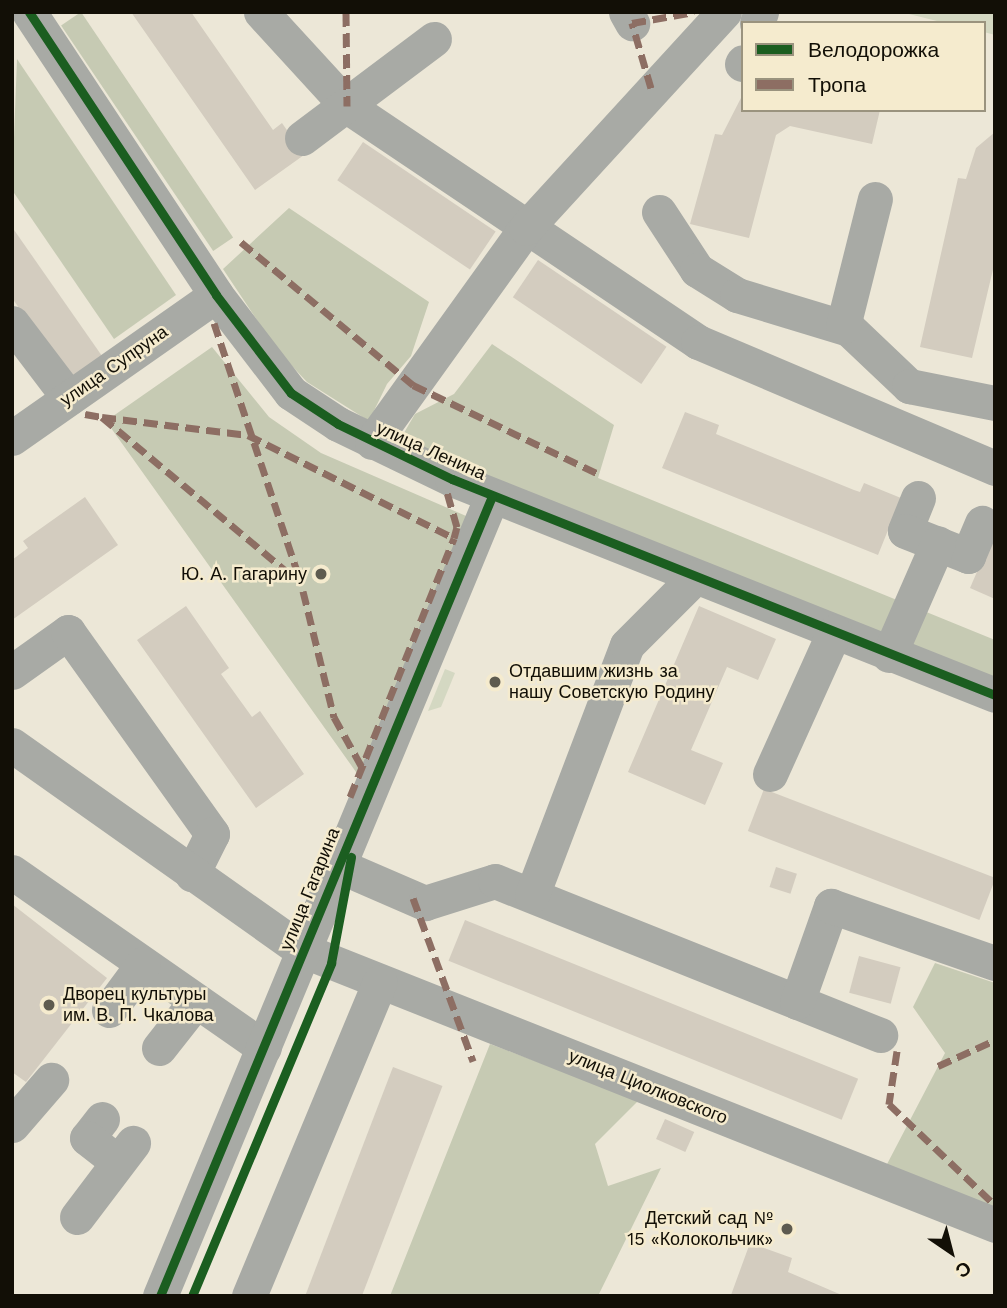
<!DOCTYPE html>
<meta charset="utf-8">
<style>
body{margin:0}
#map{position:relative;width:1007px;height:1308px;overflow:hidden;background:#ece7d7;font-family:"Work Sans",sans-serif}
div>[style]{position:absolute}
[style*='--x']{left:calc(var(--x)*1px);top:calc(var(--y)*1px);width:calc(var(--w)*1px);rotate:calc(var(--a)*1deg)}
.green>*{inset:0;background:#d4d8c2}
.forest>*{inset:0;background:#c6cab3;transform-origin:0 0}
.building>*{inset:0;background:#d3ccbf;transform-origin:0 0}
.minor>*{height:35px;margin:-17.5px;padding:0 17.5px;transform-origin:17.5px;border-radius:17.5px;background:#a8aaa5}
.quiet>*{height:7px;margin-top:-3.5px;transform-origin:0;background:repeating-linear-gradient(90deg,#8d6e63 0 14px,transparent 0 21px)}
.cycleway>*{height:9px;margin:-4.5px;padding:0 4.5px;transform-origin:4.5px;border-radius:4.5px;background:#1b5e20}
.dots>*{width:19px;height:19px;translate:-50% -50%;box-sizing:border-box;border:4px solid #f5ebce;border-radius:50%}
span{translate:-50% -50%;white-space:nowrap;text-align:center;line-height:1.15;-webkit-text-stroke:5px #f5ebce;paint-order:stroke}
.street-label{font-size:18px;color:#120f06}
.poi-label{font-size:18px;color:#120f06}
.right{translate:-100% -50%;text-align:right}
.left{translate:0 -50%;text-align:left}
.frame{position:absolute;inset:0;border:14px solid #120f06;pointer-events:none}
.legend{position:absolute;left:741px;top:21px;width:245px;height:91px;box-sizing:border-box;background:#f5ebce;border:2px solid #9a937e;margin:0;padding:9px 12px;list-style:none;font-size:21px;color:#120f06}
.legend li{display:flex;align-items:center;gap:14px;height:35px}
.legend b{width:35px;border:2px solid #9a937e}
.north{position:absolute;left:916px;top:1217px;width:70px;height:70px;-webkit-text-stroke:5px #f5ebce;paint-order:stroke;rotate:145deg;font-size:19px;font-weight:700;line-height:28px;text-align:center;color:#120f06}
.north::after{content:'';display:block;margin:auto;width:24px;height:32px;background:#120f06;clip-path:polygon(50% 0,100% 100%,50% 72%,0 100%)}
</style>
<div id="map">
<div class="green">
<div style="clip-path:polygon(995px 12px,995px 35px,984px 32px,984px 23px,945px 23px,905px 13px)"></div>
<div style="clip-path:polygon(445px 669px,455px 673px,441px 707px,428px 711px)"></div>
</div>
<div class="forest">
<div style="left:81px;top:12px;width:272px;height:24px;rotate:56deg"></div>
<div style="clip-path:polygon(17px 59px,176px 295px,114px 339px,12px 190px)"></div>
<div style="clip-path:polygon(289px 208px,429px 302px,411px 356px,387px 384px,369px 421px,307px 382px,277px 350px,223px 269px)"></div>
<div style="clip-path:polygon(492px 344px,614px 425px,598px 478px,995px 640px,995px 681px,496px 487px,401px 438px,415px 414px,454px 394px)"></div>
<div style="clip-path:polygon(212px 347px,269px 417px,321px 453px,473px 519px,361px 779px,106px 421px)"></div>
<div style="clip-path:polygon(935px 963px,995px 983px,995px 1212px,885px 1168px,945px 1053px,913px 1007px)"></div>
<div style="clip-path:polygon(490px 1044px,639px 1100px,595px 1144px,608px 1186px,661px 1168px,598px 1296px,390px 1296px)"></div>
</div>
<div class="building">
<div style="clip-path:polygon(131px 12px,191px 12px,273px 130px,282px 123px,304px 155px,255px 190px)"></div>
<div style="clip-path:polygon(743px 94px,743px 110px,880px 110px,872px 144px,790px 126px,776px 135px,749px 238px,690px 224px,715px 134px,722px 135px)"></div>
<div style="clip-path:polygon(995px 132px,995px 261px,972px 358px,920px 347px,958px 178px,966px 179px,976px 148px)"></div>
<div style="left:363px;top:142px;width:160px;height:46px;rotate:34deg"></div>
<div style="clip-path:polygon(12px 227px,102px 356px,69px 379px,12px 298px)"></div>
<div style="left:538px;top:260px;width:155px;height:45px;rotate:34deg"></div>
<div style="clip-path:polygon(685px 412px,719px 425px,716px 434px,854px 490px,860px 492px,864px 483px,901px 498px,878px 555px,662px 468px)"></div>
<div style="clip-path:polygon(85px 497px,118px 545px,12px 620px,12px 560px,28px 548px,23px 541px)"></div>
<div style="clip-path:polygon(995px 530px,995px 599px,970px 588px)"></div>
<div style="clip-path:polygon(186px 606px,229px 668px,221px 674px,252px 717px,260px 711px,304px 774px,256px 808px,137px 640px)"></div>
<div style="clip-path:polygon(699px 606px,776px 639px,758px 680px,727px 667px,691px 750px,723px 763px,705px 805px,628px 772px)"></div>
<div style="left:764px;top:789px;width:248px;height:45px;rotate:21deg"></div>
<div style="left:776px;top:867px;width:22px;height:21px;rotate:18deg"></div>
<div style="clip-path:polygon(12px 904px,107px 978px,26px 1082px,12px 1072px)"></div>
<div style="left:465px;top:920px;width:424px;height:44px;rotate:22deg"></div>
<div style="left:859px;top:956px;width:43px;height:38px;rotate:15deg"></div>
<div style="left:393px;top:1067px;width:53px;height:246px;rotate:21deg"></div>
<div style="left:665px;top:1119px;width:32px;height:22px;rotate:24deg"></div>
<div style="clip-path:polygon(750px 1243px,792px 1258px,788px 1272px,844px 1296px,731px 1295px)"></div>
</div>
<div class="minor">
<div style="--x:29;--y:12;--w:339;--a:56.5"></div>
<div style="--x:216;--y:295;--w:123;--a:52.6"></div>
<div style="--x:291;--y:393;--w:56;--a:33.4"></div>
<div style="--x:338;--y:424;--w:127;--a:25.8"></div>
<div style="--x:452;--y:479;--w:584;--a:21.69"></div>
<div style="--x:261;--y:12;--w:127;--a:47.5"></div>
<div style="--x:347;--y:106;--w:423;--a:33.9"></div>
<div style="--x:698;--y:342;--w:323;--a:23"></div>
<div style="--x:626;--y:12;--w:13;--a:61"></div>
<div style="--x:757;--y:23;--w:12;--a:-70"></div>
<div style="--x:742;--y:64;--w:2;--a:-63"></div>
<div style="--x:302;--y:138;--w:165;--a:-36.9"></div>
<div style="--x:659;--y:212;--w:69;--a:56.8"></div>
<div style="--x:697;--y:270;--w:47;--a:32"></div>
<div style="--x:737;--y:295;--w:117;--a:16.9"></div>
<div style="--x:849;--y:329;--w:83;--a:43.5"></div>
<div style="--x:909;--y:386;--w:88;--a:11.2"></div>
<div style="--x:12;--y:323;--w:94;--a:52.8"></div>
<div style="--x:843;--y:326;--w:131;--a:-75.9"></div>
<div style="--x:12;--y:438;--w:249;--a:-35"></div>
<div style="--x:372;--y:442;--w:264;--a:-54.3"></div>
<div style="--x:526;--y:228;--w:293;--a:-47.5"></div>
<div style="--x:918;--y:498;--w:35;--a:112"></div>
<div style="--x:905;--y:531;--w:68;--a:21.6"></div>
<div style="--x:968;--y:556;--w:36;--a:-67"></div>
<div style="--x:889;--y:655;--w:122;--a:-66.4"></div>
<div style="--x:12;--y:672;--w:69;--a:-35.5"></div>
<div style="--x:68;--y:632;--w:248;--a:54.5"></div>
<div style="--x:212;--y:834;--w:45;--a:116.6"></div>
<div style="--x:12;--y:745;--w:355;--a:35.3"></div>
<div style="--x:302;--y:950;--w:746;--a:21.64"></div>
<div style="--x:770;--y:774;--w:156;--a:-65.7"></div>
<div style="--x:337;--y:865;--w:96;--a:23.4"></div>
<div style="--x:425;--y:903;--w:73;--a:-17.4"></div>
<div style="--x:495;--y:881;--w:415;--a:21.8"></div>
<div style="--x:12;--y:872;--w:307;--a:34.9"></div>
<div style="--x:532;--y:895;--w:267;--a:-69.2"></div>
<div style="--x:627;--y:645;--w:96;--a:-45"></div>
<div style="--x:797;--y:1002;--w:102;--a:-70.5"></div>
<div style="--x:831;--y:906;--w:174;--a:19.2"></div>
<div style="--x:109;--y:1010;--w:57;--a:-53.5"></div>
<div style="--x:159;--y:1048;--w:60;--a:-51.8"></div>
<div style="--x:102;--y:1119;--w:24;--a:128"></div>
<div style="--x:87;--y:1138;--w:39;--a:38"></div>
<div style="--x:12;--y:1125;--w:60;--a:-49.1"></div>
<div style="--x:77;--y:1217;--w:93;--a:-52.9"></div>
<div style="--x:160;--y:1296;--w:866;--a:-67.46"></div>
<div style="--x:249;--y:1296;--w:340;--a:-67.4"></div>
</div>
<div class="quiet">
<div style="--x:346;--y:12;--w:94;--a:89.4"></div>
<div style="--x:651;--y:88;--w:68;--a:-106.3"></div>
<div style="--x:632;--y:23;--w:63;--a:-10.1"></div>
<div style="--x:241;--y:242;--w:224;--a:39.7"></div>
<div style="--x:413;--y:385;--w:208;--a:25.6"></div>
<div style="--x:214;--y:323;--w:262;--a:71.5"></div>
<div style="--x:85;--y:414;--w:17;--a:10"></div>
<div style="--x:102;--y:417;--w:248;--a:39.9"></div>
<div style="--x:102;--y:417;--w:147;--a:7"></div>
<div style="--x:248;--y:435;--w:230;--a:26.6"></div>
<div style="--x:303;--y:591;--w:130;--a:76.2"></div>
<div style="--x:334;--y:717;--w:57;--a:60.8"></div>
<div style="--x:350;--y:797;--w:279;--a:-68.1"></div>
<div style="--x:454;--y:538;--w:11;--a:-75"></div>
<div style="--x:457;--y:527;--w:36;--a:-106"></div>
<div style="--x:413;--y:898;--w:174;--a:69.8"></div>
<div style="--x:897;--y:1051;--w:54;--a:98.6"></div>
<div style="--x:889;--y:1104;--w:146;--a:43.6"></div>
<div style="--x:938;--y:1066;--w:63;--a:-24.5"></div>
</div>
<div class="cycleway">
<div style="--x:29;--y:12;--w:339;--a:56.5"></div>
<div style="--x:216;--y:295;--w:123;--a:52.6"></div>
<div style="--x:291;--y:393;--w:56;--a:33.4"></div>
<div style="--x:338;--y:424;--w:127;--a:25.8"></div>
<div style="--x:452;--y:479;--w:584;--a:21.69"></div>
<div style="--x:160;--y:1296;--w:866;--a:-67.46"></div>
<div style="--x:192;--y:1296;--w:361;--a:-67.3"></div>
<div style="--x:331;--y:963;--w:108;--a:-79.3"></div>
</div>
<div class="dots">
<div style="left:321px;top:574px;background:#5e5b4f"></div>
<div style="left:495px;top:682px;background:#5e5b4f"></div>
<div style="left:49px;top:1005px;background:#5e5b4f"></div>
<div style="left:787px;top:1229px;background:#5e5b4f"></div>
</div>
<div class="street-label">
<span style="left:114px;top:366px;rotate:-35deg">улица Супруна</span>
<span style="left:431px;top:451px;rotate:24deg">улица Ленина</span>
<span style="left:310px;top:889px;rotate:-68deg">улица Гагарина</span>
<span style="left:648px;top:1087px;rotate:22deg">улица Циолковского</span>
</div>
<div class="poi-label">
<span class="right" style="left:307px;top:574px">Ю. А. Гагарину</span>
<span class="left" style="left:509px;top:682px">Отдавшим жизнь за<br>нашу Советскую Родину</span>
<span class="left" style="left:63px;top:1005px">Дворец культуры<br>им. В. П. Чкалова</span>
<span class="right" style="left:773px;top:1229px">Детский сад №<br>15 «Колокольчик»</span>
</div>
<div class="frame"></div>
<ul class="legend">
<li><b style="height:9px;background:#1b5e20"></b>Велодорожка</li>
<li><b style="height:9px;background:#8d6e63"></b>Тропа</li>
</ul>
<div class="north">С</div>
</div>
